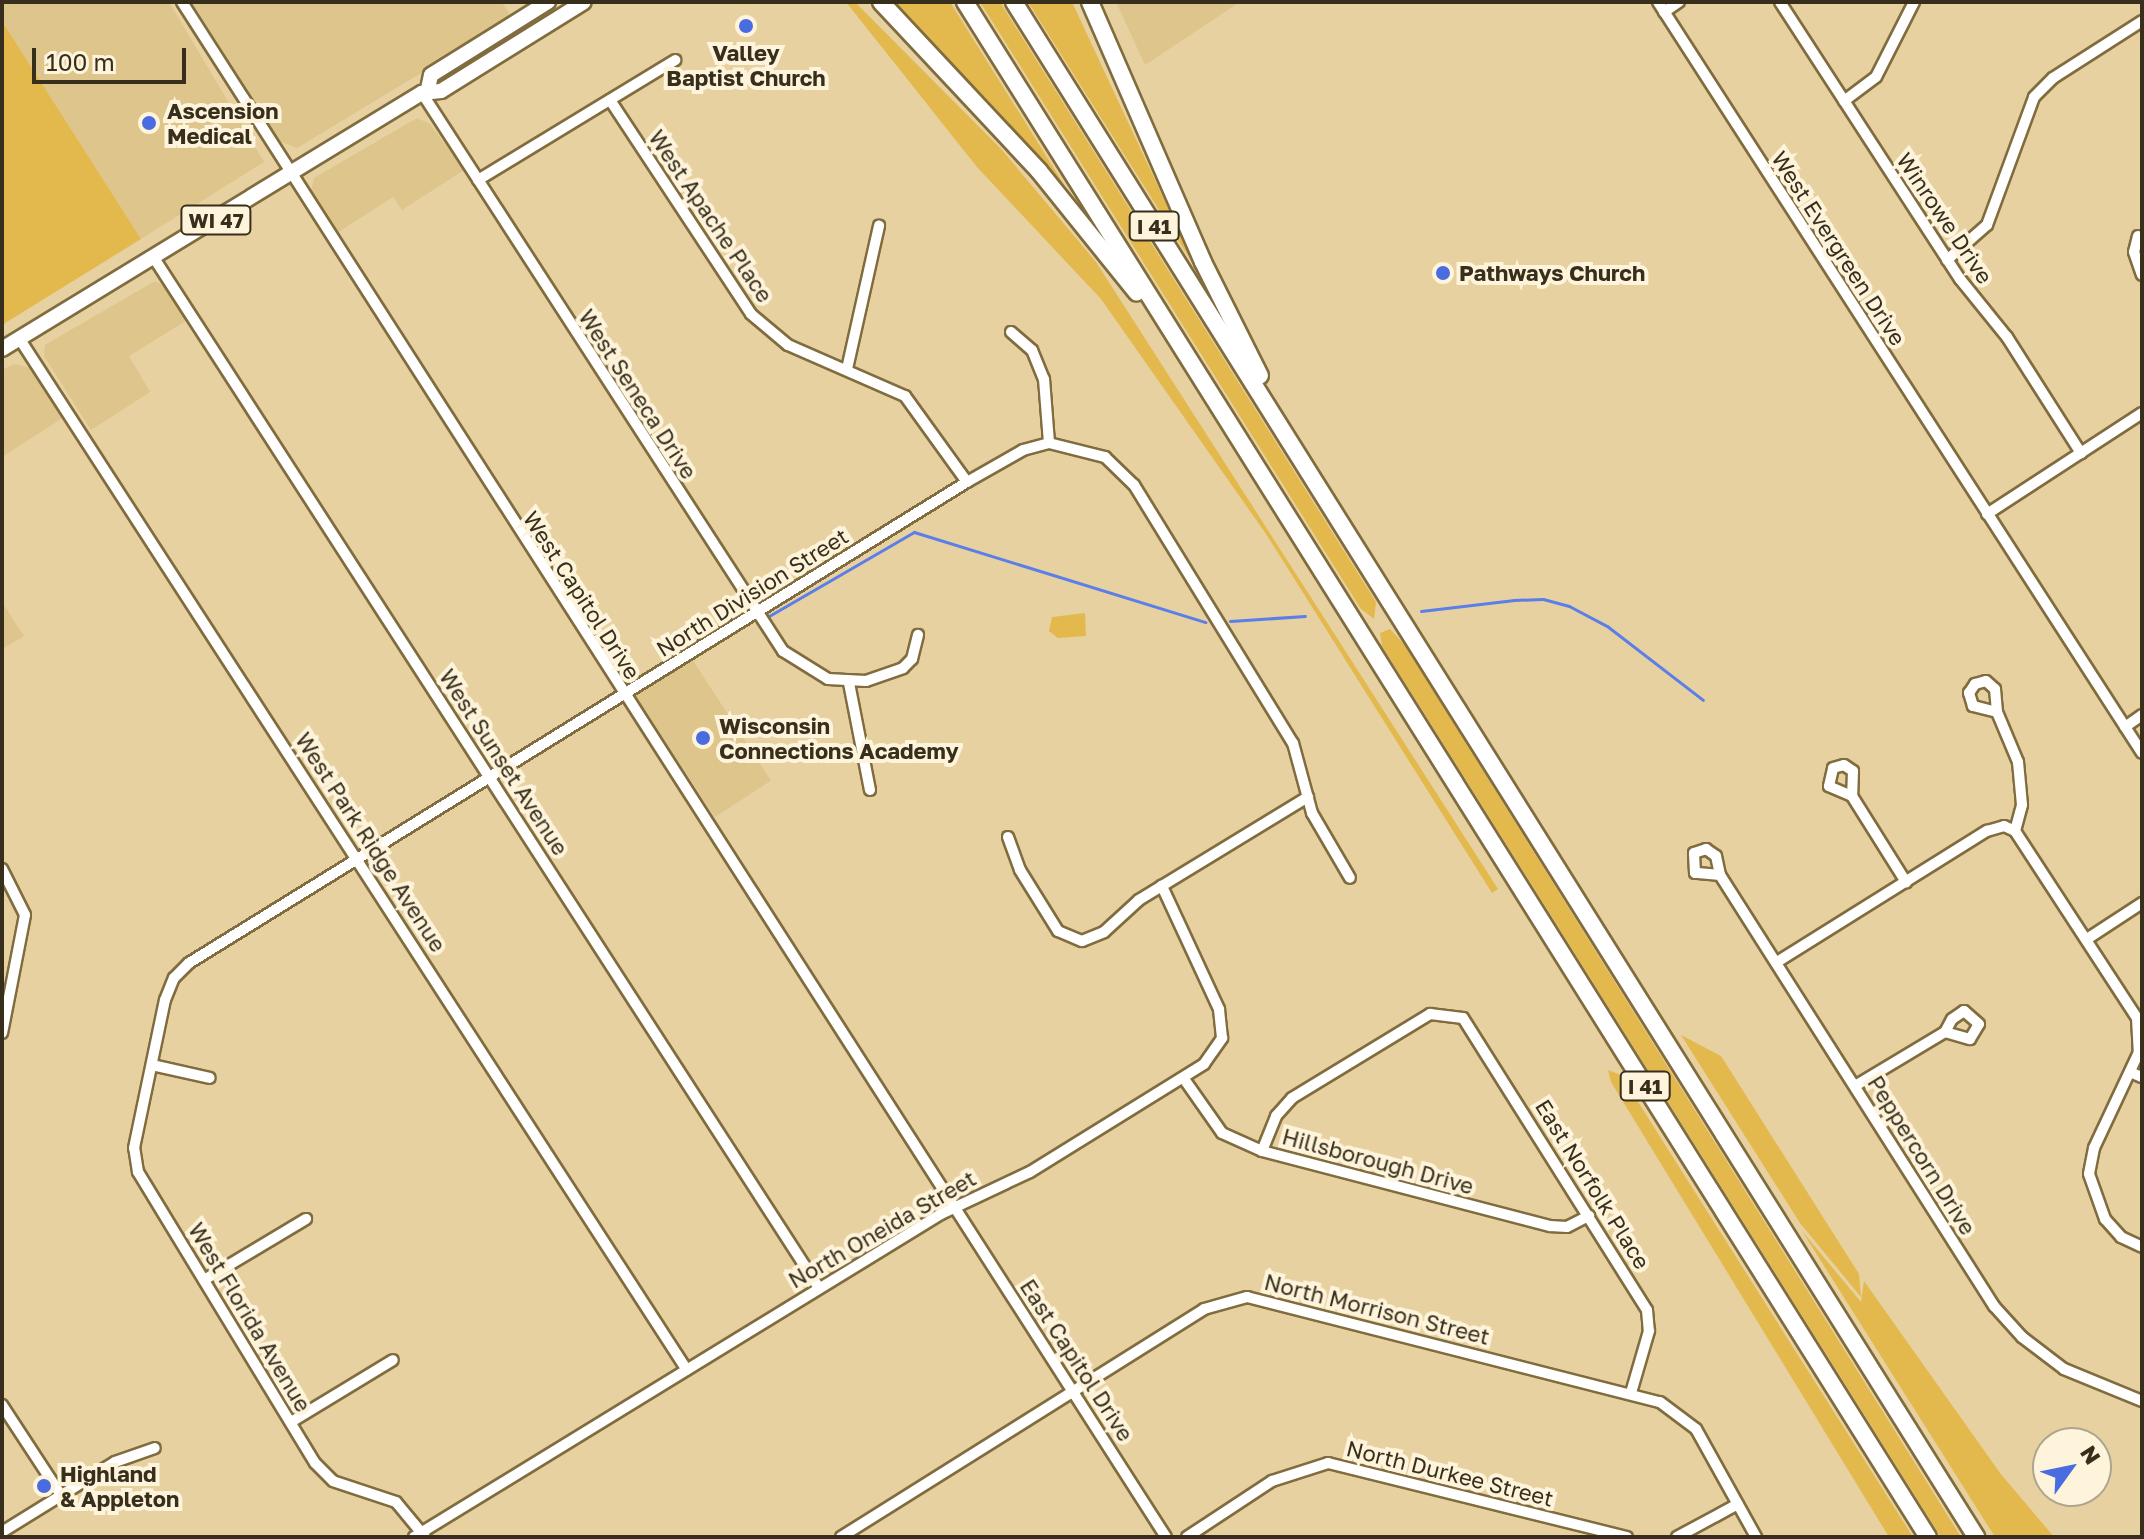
<!DOCTYPE html>
<style>
body{margin:0}
#map{position:relative;width:2144px;height:1539px;overflow:hidden;background:#e7d1a0;font-family:"Golos Text",sans-serif}
div>[style]{position:absolute}
[style*='--x']{left:calc(var(--x)*1px);top:calc(var(--y)*1px);width:calc(var(--w)*1px);rotate:calc(var(--a)*1deg)}
.built>*{inset:0;background:#ddc58c;transform-origin:0 0}
.green>*{inset:0;background:#e3b94d}
.stream>*{height:3px;margin:-1.5px;padding:0 1.5px;transform-origin:1.5px;border-radius:1.5px;background:#5b7ee9}
.roads{filter:drop-shadow(2px 0 #806c3e) drop-shadow(-2px 0 #806c3e) drop-shadow(0 2px #806c3e) drop-shadow(0 -2px #806c3e)}
.minor>*{height:10px;margin:-5px;padding:0 5px;transform-origin:5px;border-radius:5px;background:#fff}
.major>*{height:14px;margin:-7px;padding:0 7px;transform-origin:7px;border-radius:7px;background:#fff}
.highway>*{height:16px;margin:-8px;padding:0 8px;transform-origin:8px;border-radius:8px;background:#fff}
.dots>*{width:22px;height:22px;translate:-50% -50%;box-sizing:border-box;border:4px solid #fef3db;border-radius:50%}
span{translate:-50% -50%;white-space:nowrap;text-align:center;line-height:1.15;-webkit-text-stroke:8px #fef3db;paint-order:stroke}
.shield-label span{padding:2px 6px;background:#fef3db;border:2px solid;border-radius:6px;-webkit-text-stroke-width:0}
.shield-label{font-size:20px;color:#372f1b;font-weight:700}
.poi-label{font-size:22px;color:#372f1b;font-weight:700}
.left{translate:0 -50%;text-align:left}
.street-label{font-size:22px;color:#372f1b}
.frame{position:absolute;inset:0;border:4px solid #372f1b;pointer-events:none}
.north{position:absolute;left:2032px;top:1427px;width:80px;height:80px;box-sizing:border-box;background:#fef3db;border:2px solid #aea58e;border-radius:50%;rotate:57deg;font-size:22px;font-weight:700;line-height:32px;text-align:center;color:#372f1b}
.north::after{content:'';display:block;margin:auto;width:28px;height:36px;background:#496de0;clip-path:polygon(50% 0,100% 100%,50% 72%,0 100%)}
.scale{position:absolute;left:32px;top:48px;width:154px;height:36px;box-sizing:border-box;border:4px solid #372f1b;border-top:0;padding-left:10px;font-size:24px;line-height:28px;white-space:nowrap;color:#372f1b;-webkit-text-stroke:6px #fef3db;paint-order:stroke}
</style>
<div id="map">
<div class="built">
<div style="clip-path:polygon(2px 2px,169px 2px,264px 162px,141px 239px,2px 21px)"></div>
<div style="clip-path:polygon(192px 2px,502px 2px,512px 18px,297px 148px,279px 141px)"></div>
<div style="clip-path:polygon(1116px 2px,1240px 2px,1145px 65px)"></div>
<div style="clip-path:polygon(417px 118px,430px 124px,464px 170px,402px 210px,393px 197px,337px 233px,311px 192px,314px 178px)"></div>
<div style="clip-path:polygon(155px 281px,165px 286px,189px 319px,129px 356px,150px 392px,91px 430px,44px 356px,45px 345px)"></div>
<div style="clip-path:polygon(14px 364px,31px 368px,64px 417px,2px 457px,2px 370px)"></div>
<div style="clip-path:polygon(2px 602px,24px 636px,2px 649px)"></div>
<div style="left:692px;top:659px;width:145px;height:67px;rotate:57deg"></div>
</div>
<div class="green">
<div style="clip-path:polygon(846px 2px,855px 2px,1002px 150px,1096px 262px,1498px 889px,1492px 893px,1266px 534px,1101px 299px,977px 167px)"></div>
<div style="clip-path:polygon(895px 2px,950px 2px,1065px 186px,937px 51px)"></div>
<div style="clip-path:polygon(980px 2px,1000px 2px,1376px 602px,1374px 619px,1361px 609px)"></div>
<div style="clip-path:polygon(1028px 2px,1072px 2px,1197px 270px)"></div>
<div style="clip-path:polygon(2px 21px,141px 239px,2px 325px)"></div>
<div style="clip-path:polygon(1085px 613px,1086px 636px,1058px 638px,1049px 631px,1052px 617px)"></div>
<div style="clip-path:polygon(1390px 629px,1404px 644px,1961px 1537px,1941px 1537px,1862px 1411px,1382px 646px,1380px 633px)"></div>
<div style="clip-path:polygon(1681px 1035px,1721px 1056px,1859px 1274px,1861px 1297px,1800px 1223px)"></div>
<div style="clip-path:polygon(1608px 1070px,1621px 1075px,1913px 1537px,1889px 1537px,1611px 1082px)"></div>
<div style="clip-path:polygon(1802px 1231px,1861px 1302px,1864px 1281px,2000px 1473px,2054px 1537px,1995px 1537px)"></div>
</div>
<div class="stream">
<div style="--x:1421;--y:611;--w:94;--a:-6.7"></div>
<div style="--x:1514;--y:600;--w:29;--a:-2"></div>
<div style="--x:1543;--y:599;--w:27;--a:15"></div>
<div style="--x:1569;--y:606;--w:43;--a:27.8"></div>
<div style="--x:1607;--y:626;--w:121;--a:37.6"></div>
<div style="--x:769;--y:616;--w:168;--a:-30.1"></div>
<div style="--x:914;--y:532;--w:305;--a:17.2"></div>
<div style="--x:1230;--y:621;--w:75;--a:-3.8"></div>
</div>
<div class="roads">
<div class="minor">
<div style="--x:182;--y:2;--w:1823;--a:57.34"></div>
<div style="--x:1658;--y:2;--w:893;--a:57.2"></div>
<div style="--x:1780;--y:2;--w:330;--a:57"></div>
<div style="--x:1960;--y:279;--w:75;--a:51"></div>
<div style="--x:2007;--y:337;--w:138;--a:57.5"></div>
<div style="--x:1664;--y:12;--w:18;--a:-34"></div>
<div style="--x:422;--y:93;--w:665;--a:57.1"></div>
<div style="--x:783;--y:651;--w:53;--a:31.9"></div>
<div style="--x:828;--y:679;--w:38;--a:3"></div>
<div style="--x:866;--y:681;--w:39;--a:-19"></div>
<div style="--x:903;--y:668;--w:13;--a:-45"></div>
<div style="--x:912;--y:659;--w:25;--a:-76"></div>
<div style="--x:610;--y:100;--w:256;--a:56.6"></div>
<div style="--x:751;--y:314;--w:48;--a:40"></div>
<div style="--x:788;--y:345;--w:128;--a:23.6"></div>
<div style="--x:905;--y:396;--w:106;--a:54.2"></div>
<div style="--x:1844;--y:101;--w:40;--a:-37"></div>
<div style="--x:1876;--y:77;--w:84;--a:-63.1"></div>
<div style="--x:478;--y:180;--w:231;--a:-31.3"></div>
<div style="--x:2138;--y:236;--w:16;--a:104"></div>
<div style="--x:2134;--y:252;--w:24;--a:71"></div>
<div style="--x:154;--y:258;--w:1226;--a:57.15"></div>
<div style="--x:1947;--y:260;--w:53;--a:-41.2"></div>
<div style="--x:1987;--y:225;--w:136;--a:-69.8"></div>
<div style="--x:2034;--y:97;--w:27;--a:-45"></div>
<div style="--x:2053;--y:78;--w:106;--a:-32.6"></div>
<div style="--x:1011;--y:332;--w:28;--a:41"></div>
<div style="--x:1032;--y:350;--w:31;--a:68"></div>
<div style="--x:1044;--y:379;--w:64;--a:85.5"></div>
<div style="--x:19;--y:338;--w:1229;--a:57.09"></div>
<div style="--x:847;--y:369;--w:147;--a:-77.4"></div>
<div style="--x:1987;--y:514;--w:185;--a:-33.1"></div>
<div style="--x:849;--y:683;--w:109;--a:78.9"></div>
<div style="--x:1997;--y:712;--w:25;--a:-166"></div>
<div style="--x:1973;--y:706;--w:14;--a:-107"></div>
<div style="--x:1969;--y:693;--w:11;--a:-56"></div>
<div style="--x:1975;--y:684;--w:11;--a:-15"></div>
<div style="--x:1986;--y:681;--w:12;--a:42"></div>
<div style="--x:1995;--y:689;--w:23;--a:85"></div>
<div style="--x:1997;--y:712;--w:54;--a:67.2"></div>
<div style="--x:2018;--y:762;--w:43;--a:84.7"></div>
<div style="--x:2022;--y:805;--w:27;--a:105"></div>
<div style="--x:2125;--y:727;--w:21;--a:-35"></div>
<div style="--x:1852;--y:796;--w:25;--a:-157"></div>
<div style="--x:1829;--y:786;--w:18;--a:-77"></div>
<div style="--x:1833;--y:768;--w:11;--a:-15"></div>
<div style="--x:1844;--y:765;--w:11;--a:34"></div>
<div style="--x:1853;--y:771;--w:25;--a:92"></div>
<div style="--x:1852;--y:796;--w:102;--a:57.9"></div>
<div style="--x:1008;--y:837;--w:35;--a:70"></div>
<div style="--x:1020;--y:870;--w:72;--a:58.1"></div>
<div style="--x:1058;--y:931;--w:26;--a:23"></div>
<div style="--x:1082;--y:941;--w:24;--a:-22"></div>
<div style="--x:1104;--y:932;--w:47;--a:-42.4"></div>
<div style="--x:1139;--y:900;--w:198;--a:-31.4"></div>
<div style="--x:2;--y:869;--w:51;--a:63.4"></div>
<div style="--x:25;--y:915;--w:120;--a:101"></div>
<div style="--x:1720;--y:875;--w:25;--a:-175"></div>
<div style="--x:1695;--y:873;--w:20;--a:-93"></div>
<div style="--x:1694;--y:853;--w:13;--a:-18"></div>
<div style="--x:1706;--y:849;--w:12;--a:35"></div>
<div style="--x:1716;--y:856;--w:19;--a:78"></div>
<div style="--x:1720;--y:875;--w:511;--a:57.55"></div>
<div style="--x:1994;--y:1306;--w:42;--a:47.9"></div>
<div style="--x:2022;--y:1337;--w:53;--a:37.3"></div>
<div style="--x:2064;--y:1369;--w:84;--a:22.3"></div>
<div style="--x:2087;--y:939;--w:66;--a:-33.2"></div>
<div style="--x:1777;--y:962;--w:248;--a:-32"></div>
<div style="--x:1987;--y:831;--w:18;--a:-16"></div>
<div style="--x:2004;--y:826;--w:12;--a:24"></div>
<div style="--x:2015;--y:831;--w:223;--a:56.9"></div>
<div style="--x:2137;--y:1018;--w:34;--a:87"></div>
<div style="--x:2139;--y:1052;--w:106;--a:115.1"></div>
<div style="--x:2094;--y:1148;--w:26;--a:101"></div>
<div style="--x:2089;--y:1174;--w:48;--a:70.4"></div>
<div style="--x:2105;--y:1219;--w:24;--a:48"></div>
<div style="--x:2121;--y:1237;--w:23;--a:25"></div>
<div style="--x:152;--y:1065;--w:59;--a:12.6"></div>
<div style="--x:2130;--y:1072;--w:13;--a:23"></div>
<div style="--x:1184;--y:1079;--w:66;--a:54.9"></div>
<div style="--x:1222;--y:1133;--w:44;--a:24.2"></div>
<div style="--x:1262;--y:1151;--w:298;--a:14.6"></div>
<div style="--x:1550;--y:1226;--w:17;--a:3"></div>
<div style="--x:1567;--y:1227;--w:25;--a:-27"></div>
<div style="--x:1855;--y:1086;--w:105;--a:-31"></div>
<div style="--x:1945;--y:1032;--w:26;--a:16"></div>
<div style="--x:1970;--y:1039;--w:17;--a:-59"></div>
<div style="--x:1979;--y:1024;--w:20;--a:-139"></div>
<div style="--x:1964;--y:1011;--w:14;--a:146"></div>
<div style="--x:1952;--y:1019;--w:15;--a:118"></div>
<div style="--x:1262;--y:1151;--w:38;--a:-68"></div>
<div style="--x:1276;--y:1116;--w:24;--a:-48"></div>
<div style="--x:1292;--y:1098;--w:162;--a:-31.3"></div>
<div style="--x:1430;--y:1014;--w:33;--a:7"></div>
<div style="--x:1463;--y:1018;--w:345;--a:57.8"></div>
<div style="--x:1647;--y:1310;--w:21;--a:85"></div>
<div style="--x:1649;--y:1331;--w:65;--a:106.2"></div>
<div style="--x:204;--y:1280;--w:119;--a:-30.9"></div>
<div style="--x:2;--y:1405;--w:108;--a:56.8"></div>
<div style="--x:291;--y:1422;--w:119;--a:-31.3"></div>
<div style="--x:2;--y:1532;--w:133;--a:-31.8"></div>
<div style="--x:115;--y:1462;--w:42;--a:-19.3"></div>
<div style="--x:414;--y:1537;--w:618;--a:-31.5"></div>
<div style="--x:941;--y:1214;--w:98;--a:-25.3"></div>
<div style="--x:1030;--y:1172;--w:205;--a:-31.8"></div>
<div style="--x:1204;--y:1064;--w:32;--a:-55"></div>
<div style="--x:1222;--y:1038;--w:29;--a:-96"></div>
<div style="--x:1219;--y:1009;--w:136;--a:-114.9"></div>
<div style="--x:425;--y:1537;--w:45;--a:-129.6"></div>
<div style="--x:396;--y:1502;--w:66;--a:-161.6"></div>
<div style="--x:333;--y:1481;--w:25;--a:-135"></div>
<div style="--x:315;--y:1463;--w:341;--a:-121.3"></div>
<div style="--x:138;--y:1172;--w:24;--a:-99"></div>
<div style="--x:134;--y:1148;--w:151;--a:-78.2"></div>
<div style="--x:165;--y:1000;--w:24;--a:-68"></div>
<div style="--x:174;--y:978;--w:21;--a:-45"></div>
<div style="--x:189;--y:963;--w:915;--a:-31.73"></div>
<div style="--x:967;--y:482;--w:64;--a:-29.7"></div>
<div style="--x:1023;--y:450;--w:27;--a:-15"></div>
<div style="--x:1049;--y:443;--w:58;--a:14"></div>
<div style="--x:1105;--y:457;--w:40;--a:44"></div>
<div style="--x:1134;--y:485;--w:303;--a:58.4"></div>
<div style="--x:1293;--y:743;--w:73;--a:74.8"></div>
<div style="--x:1312;--y:813;--w:75;--a:59.7"></div>
<div style="--x:841;--y:1537;--w:429;--a:-32.1"></div>
<div style="--x:1204;--y:1309;--w:45;--a:-15.6"></div>
<div style="--x:1247;--y:1297;--w:426;--a:14.3"></div>
<div style="--x:1660;--y:1402;--w:45;--a:36.9"></div>
<div style="--x:1696;--y:1429;--w:124;--a:60.9"></div>
<div style="--x:1187;--y:1537;--w:102;--a:-33.4"></div>
<div style="--x:1272;--y:1481;--w:59;--a:-17.8"></div>
<div style="--x:1328;--y:1463;--w:308;--a:13.9"></div>
<div style="--x:1677;--y:1537;--w:69;--a:-28.4"></div>
</div>
<div class="major">
<div style="--x:428;--y:89;--w:14;--a:-78"></div>
<div style="--x:431;--y:75;--w:138;--a:-32"></div>
<div style="--x:2;--y:349;--w:492;--a:-31.4"></div>
<div style="--x:422;--y:93;--w:19;--a:-6"></div>
<div style="--x:441;--y:91;--w:168;--a:-31.9"></div>
</div>
<div class="highway">
<div style="--x:881;--y:2;--w:231;--a:46.9"></div>
<div style="--x:1039;--y:171;--w:156;--a:51.2"></div>
<div style="--x:965;--y:2;--w:1812;--a:57.9"></div>
<div style="--x:1014;--y:2;--w:1812;--a:57.92"></div>
<div style="--x:1090;--y:2;--w:283;--a:66.5"></div>
<div style="--x:1203;--y:262;--w:127;--a:63.4"></div>
</div>
</div>
<div class="dots">
<div style="left:746px;top:26px;background:#496de0"></div>
<div style="left:149px;top:123px;background:#496de0"></div>
<div style="left:1443px;top:273px;background:#496de0"></div>
<div style="left:703px;top:738px;background:#496de0"></div>
<div style="left:44px;top:1486px;background:#496de0"></div>
</div>
<div class="shield-label">
<span style="left:216px;top:220px">WI 47</span>
<span style="left:1154px;top:226px">I 41</span>
<span style="left:1645px;top:1086px">I 41</span>
</div>
<div class="poi-label">
<span style="left:746px;top:65px">Valley<br>Baptist Church</span>
<span class="left" style="left:167px;top:123px">Ascension<br>Medical</span>
<span class="left" style="left:1459px;top:273px">Pathways Church</span>
<span class="left" style="left:719px;top:738px">Wisconsin<br>Connections Academy</span>
<span class="left" style="left:60px;top:1486px">Highland<br>&amp; Appleton</span>
</div>
<div class="street-label">
<span style="left:711px;top:216px;rotate:56deg">West Apache Place</span>
<span style="left:1945px;top:218px;rotate:56deg">Winrowe Drive</span>
<span style="left:1839px;top:248px;rotate:57deg">West Evergreen Drive</span>
<span style="left:638px;top:394px;rotate:57deg">West Seneca Drive</span>
<span style="left:752px;top:592px;rotate:-32deg">North Division Street</span>
<span style="left:582px;top:595px;rotate:57deg">West Capitol Drive</span>
<span style="left:504px;top:762px;rotate:57deg">West Sunset Avenue</span>
<span style="left:371px;top:842px;rotate:57deg">West Park Ridge Avenue</span>
<span style="left:1922px;top:1155px;rotate:58deg">Peppercorn Drive</span>
<span style="left:1378px;top:1161px;rotate:15deg">Hillsborough Drive</span>
<span style="left:1593px;top:1184px;rotate:58deg">East Norfolk Place</span>
<span style="left:882px;top:1229px;rotate:-30deg">North Oneida Street</span>
<span style="left:1377px;top:1309px;rotate:14deg">North Morrison Street</span>
<span style="left:250px;top:1317px;rotate:59deg">West Florida Avenue</span>
<span style="left:1077px;top:1360px;rotate:57deg">East Capitol Drive</span>
<span style="left:1450px;top:1473px;rotate:14deg">North Durkee Street</span>
</div>
<div class="frame"></div>
<div class="north">N</div>
<div class="scale">100 m</div>
</div>
